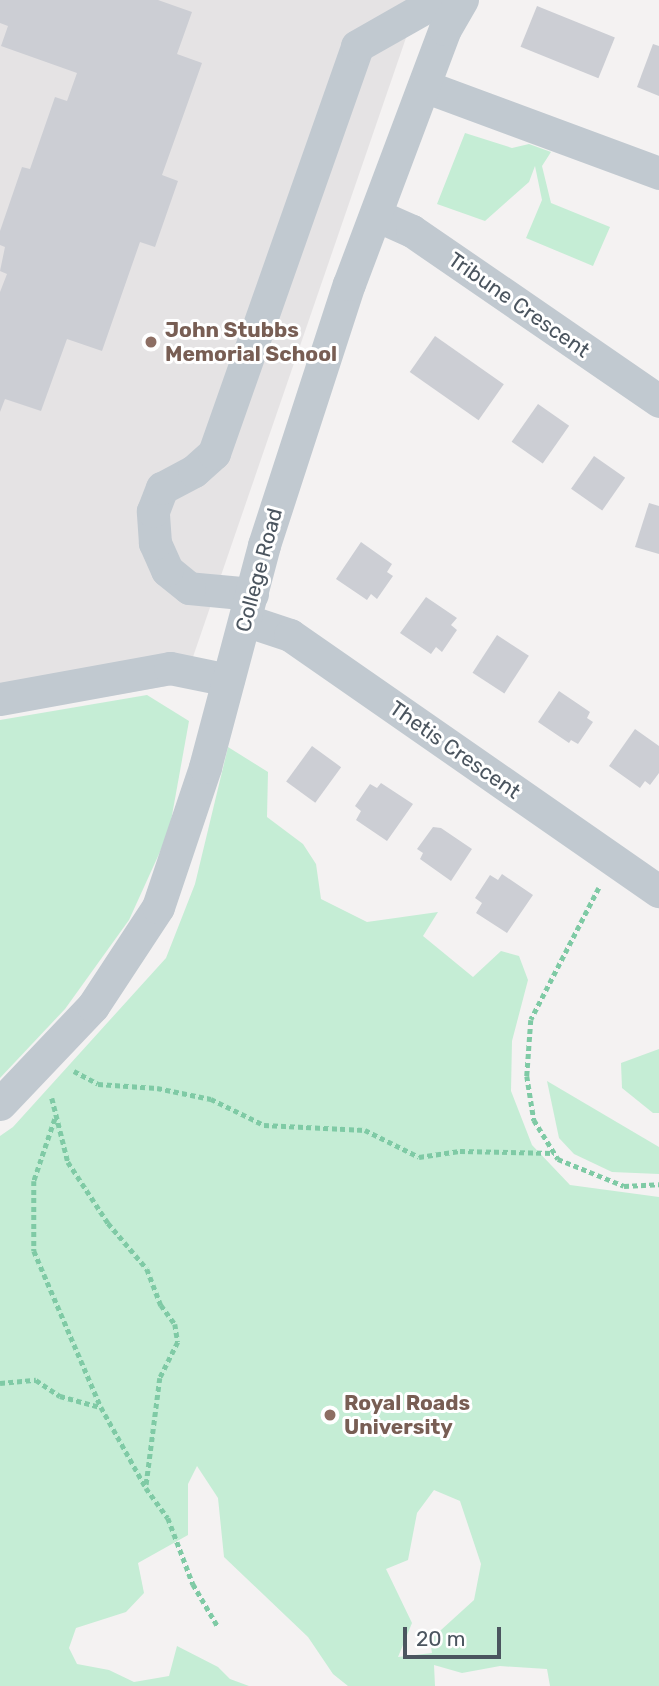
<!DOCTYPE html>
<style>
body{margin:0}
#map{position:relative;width:659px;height:1686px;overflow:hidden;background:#f4f2f2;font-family:Rubik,sans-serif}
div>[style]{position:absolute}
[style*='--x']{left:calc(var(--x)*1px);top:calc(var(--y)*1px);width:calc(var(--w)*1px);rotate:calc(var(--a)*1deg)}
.education>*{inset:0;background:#e5e3e4}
.green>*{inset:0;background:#c5edd5}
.building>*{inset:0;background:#ccced4;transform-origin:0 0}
.path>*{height:4.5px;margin-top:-2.25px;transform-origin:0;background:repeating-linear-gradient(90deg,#7fcaa5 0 5px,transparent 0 8.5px)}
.minor>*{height:33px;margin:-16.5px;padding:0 16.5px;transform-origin:16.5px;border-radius:16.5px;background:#c1c9d0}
.dots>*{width:19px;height:19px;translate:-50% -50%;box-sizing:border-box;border:4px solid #fff;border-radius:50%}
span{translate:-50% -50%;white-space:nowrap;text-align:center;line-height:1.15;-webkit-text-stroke:6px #fff;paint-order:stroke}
.street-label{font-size:21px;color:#4b555f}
.education-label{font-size:21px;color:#785e54;font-weight:700}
.left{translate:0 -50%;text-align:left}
.scale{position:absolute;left:403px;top:1627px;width:98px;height:32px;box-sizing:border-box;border:4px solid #4b555f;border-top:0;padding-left:9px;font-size:21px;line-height:24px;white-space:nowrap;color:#4b555f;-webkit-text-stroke:5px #fff;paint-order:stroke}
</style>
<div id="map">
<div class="education">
<div style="clip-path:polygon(0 0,419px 0,184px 683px,0 715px)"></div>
</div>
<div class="green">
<div style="clip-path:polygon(465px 133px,512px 148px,529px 144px,551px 152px,542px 166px,551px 203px,610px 227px,593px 266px,526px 238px,542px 200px,535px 166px,529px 182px,485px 221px,437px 204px)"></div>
<div style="clip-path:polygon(147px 695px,189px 721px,169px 832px,129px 920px,65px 1009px,0 1078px,0 720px)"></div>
<div style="clip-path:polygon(evenodd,228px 747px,268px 772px,267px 817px,303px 844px,316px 864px,321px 899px,367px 922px,438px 912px,423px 936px,473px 977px,501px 951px,519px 956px,528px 980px,512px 1041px,511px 1091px,532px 1145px,570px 1185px,659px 1197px,659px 1686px,550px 1686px,547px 1669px,500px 1666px,462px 1673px,434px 1665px,435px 1686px,348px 1686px,333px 1674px,308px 1637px,224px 1557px,218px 1498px,197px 1466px,188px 1484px,188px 1535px,138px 1563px,144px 1593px,126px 1612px,76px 1628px,69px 1648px,77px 1664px,109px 1670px,134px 1682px,169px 1676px,177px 1646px,218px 1667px,230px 1679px,249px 1686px,0 1686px,0 1136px,13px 1127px,166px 958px,195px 884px,228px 747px,434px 1490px,460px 1501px,481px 1564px,474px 1600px,430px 1640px,432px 1653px,398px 1657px,412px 1623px,386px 1569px,408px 1560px,417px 1513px,434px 1490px)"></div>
<div style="clip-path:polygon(659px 1049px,659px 1113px,653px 1113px,622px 1088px,621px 1063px)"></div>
<div style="clip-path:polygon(547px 1081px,659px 1147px,659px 1174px,612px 1172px,574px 1154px,559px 1138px)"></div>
</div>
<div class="building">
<div style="clip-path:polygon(0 0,158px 0,192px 12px,177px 54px,202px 63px,162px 175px,178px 181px,155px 247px,140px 242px,102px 351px,67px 339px,41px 411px,5px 399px,0 412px,0 292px,7px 274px,0 271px,5px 247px,0 245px,0 231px,22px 167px,30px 169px,55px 97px,67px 101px,77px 73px,1px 46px,8px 26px,0 23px)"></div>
<div style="left:537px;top:6px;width:84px;height:44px;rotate:22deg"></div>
<div style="clip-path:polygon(653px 44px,659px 46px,659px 96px,637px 87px)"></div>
<div style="left:435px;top:336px;width:84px;height:44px;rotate:35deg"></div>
<div style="left:538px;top:404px;width:38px;height:46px;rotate:35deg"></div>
<div style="left:594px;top:456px;width:38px;height:40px;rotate:35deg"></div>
<div style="clip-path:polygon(649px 503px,659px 506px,659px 554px,635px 547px)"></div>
<div style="clip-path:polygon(361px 542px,392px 564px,387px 572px,393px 576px,377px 599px,371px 594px,367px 600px,336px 579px)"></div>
<div style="clip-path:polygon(426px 597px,457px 618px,451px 625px,457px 630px,442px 652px,436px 647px,431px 654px,400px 633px)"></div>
<div style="left:497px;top:635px;width:38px;height:45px;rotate:33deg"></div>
<div style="clip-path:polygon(559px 691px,590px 712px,587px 718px,593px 722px,578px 744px,571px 740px,569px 743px,538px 722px)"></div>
<div style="clip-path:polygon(635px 729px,659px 746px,659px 773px,650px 785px,645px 781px,640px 788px,609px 766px)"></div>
<div style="left:312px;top:746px;width:36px;height:44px;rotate:36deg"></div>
<div style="clip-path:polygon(381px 783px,413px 804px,387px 841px,356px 820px,361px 811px,355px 806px,370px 784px,377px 788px)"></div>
<div style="clip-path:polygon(433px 827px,441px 828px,472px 849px,451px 881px,420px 859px,423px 853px,417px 849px)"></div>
<div style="clip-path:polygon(502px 874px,533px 895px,507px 933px,476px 913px,482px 903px,475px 898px,490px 875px,498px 880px)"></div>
</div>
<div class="path">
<div style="--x:599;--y:888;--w:148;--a:117.3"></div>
<div style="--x:531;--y:1020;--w:56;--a:94.1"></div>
<div style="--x:527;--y:1076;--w:45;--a:81"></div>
<div style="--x:534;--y:1120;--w:46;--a:58.4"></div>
<div style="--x:558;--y:1159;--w:71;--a:22.2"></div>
<div style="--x:624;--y:1186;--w:35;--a:-3"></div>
<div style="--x:74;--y:1071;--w:27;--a:28"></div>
<div style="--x:98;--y:1084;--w:59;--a:3.9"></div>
<div style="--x:157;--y:1088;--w:55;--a:11.5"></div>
<div style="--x:211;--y:1099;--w:59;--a:26.1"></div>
<div style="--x:264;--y:1125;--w:101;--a:2.8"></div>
<div style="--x:365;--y:1130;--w:60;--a:26.6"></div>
<div style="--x:419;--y:1157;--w:41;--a:-8.3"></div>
<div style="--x:460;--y:1151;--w:94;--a:1.2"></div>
<div style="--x:52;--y:1098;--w:66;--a:76"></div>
<div style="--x:68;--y:1162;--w:73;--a:56.7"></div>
<div style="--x:108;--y:1223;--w:60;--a:49.7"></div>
<div style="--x:147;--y:1269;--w:39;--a:69"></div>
<div style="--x:161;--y:1305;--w:24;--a:54"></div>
<div style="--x:175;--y:1324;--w:18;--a:81"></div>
<div style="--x:178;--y:1342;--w:40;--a:116.6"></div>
<div style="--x:160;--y:1378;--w:111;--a:97.3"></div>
<div style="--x:146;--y:1488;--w:37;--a:54"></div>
<div style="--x:168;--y:1518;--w:71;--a:69.3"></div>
<div style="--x:193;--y:1584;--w:48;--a:59.7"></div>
<div style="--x:55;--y:1119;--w:65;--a:108.7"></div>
<div style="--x:34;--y:1181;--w:70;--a:90"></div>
<div style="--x:34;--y:1251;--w:170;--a:66.8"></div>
<div style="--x:101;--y:1407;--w:93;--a:60.9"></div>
<div style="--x:0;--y:1383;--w:36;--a:-5"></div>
<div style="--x:36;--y:1380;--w:29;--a:34"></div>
<div style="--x:60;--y:1396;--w:41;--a:15.4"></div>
</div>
<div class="minor">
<div style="--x:424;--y:86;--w:251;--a:20.3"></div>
<div style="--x:376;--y:215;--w:39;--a:24"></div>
<div style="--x:412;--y:231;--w:300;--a:34.5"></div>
<div style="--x:252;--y:594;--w:63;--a:-174.6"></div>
<div style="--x:189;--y:588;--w:28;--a:-141"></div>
<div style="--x:167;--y:570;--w:30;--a:-114"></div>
<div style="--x:155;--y:543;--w:32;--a:-94"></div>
<div style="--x:153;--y:511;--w:25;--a:-69"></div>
<div style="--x:162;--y:488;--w:36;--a:-28"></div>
<div style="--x:194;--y:471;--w:27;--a:-42"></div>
<div style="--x:214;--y:453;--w:431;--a:-70.6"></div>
<div style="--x:357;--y:46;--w:93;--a:-29.6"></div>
<div style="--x:245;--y:620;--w:47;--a:18.4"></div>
<div style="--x:290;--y:635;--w:449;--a:34.8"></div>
<div style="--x:0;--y:699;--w:173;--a:-10.3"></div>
<div style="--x:170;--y:668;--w:59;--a:11.7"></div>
<div style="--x:0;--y:1104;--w:135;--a:-46.5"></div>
<div style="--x:93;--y:1006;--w:118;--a:-56.7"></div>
<div style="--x:158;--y:907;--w:148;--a:-71.4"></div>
<div style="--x:205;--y:767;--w:230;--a:-75.1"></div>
<div style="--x:264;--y:545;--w:274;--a:-72"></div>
<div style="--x:349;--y:284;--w:272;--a:-69.4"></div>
<div style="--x:445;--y:29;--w:34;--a:-60"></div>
</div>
<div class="dots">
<div style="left:151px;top:342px;background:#8d6e63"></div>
<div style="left:330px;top:1415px;background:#8d6e63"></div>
</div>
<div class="street-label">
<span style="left:519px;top:305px;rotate:35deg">Tribune Crescent</span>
<span style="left:259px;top:570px;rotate:-75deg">College Road</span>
<span style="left:455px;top:750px;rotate:35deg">Thetis Crescent</span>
</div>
<div class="education-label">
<span class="left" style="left:165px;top:342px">John Stubbs<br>Memorial School</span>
<span class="left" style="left:344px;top:1415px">Royal Roads<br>University</span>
</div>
<div class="scale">20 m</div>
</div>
